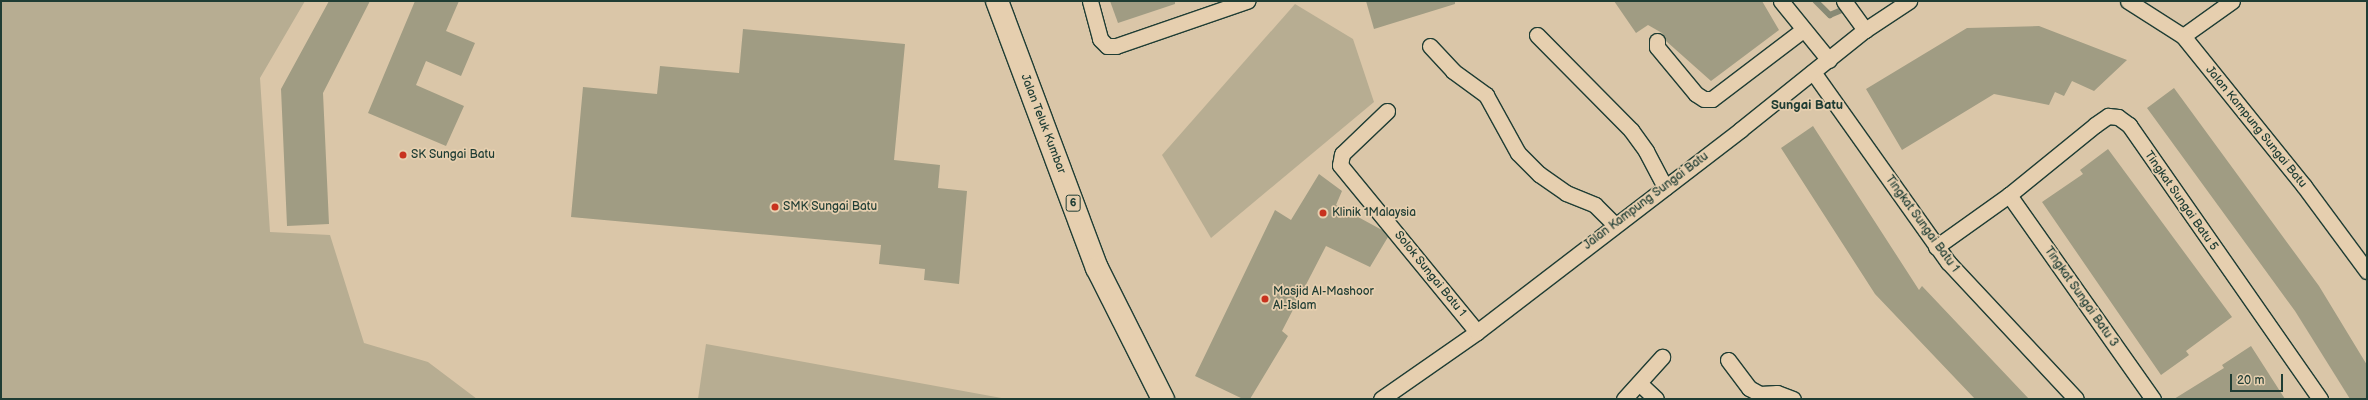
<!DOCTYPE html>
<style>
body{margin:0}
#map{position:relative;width:2368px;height:400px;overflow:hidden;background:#dac6a8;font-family:"Balsamiq Sans",sans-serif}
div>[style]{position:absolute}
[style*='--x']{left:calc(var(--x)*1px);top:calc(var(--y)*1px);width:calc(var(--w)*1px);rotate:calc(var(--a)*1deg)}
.green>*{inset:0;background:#b7ad92}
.stream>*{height:5.5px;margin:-2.75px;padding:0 2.75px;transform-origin:2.75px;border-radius:2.75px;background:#888a75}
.building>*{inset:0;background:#a09c83}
.roads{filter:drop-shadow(1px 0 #1f3d34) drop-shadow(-1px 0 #1f3d34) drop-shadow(0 1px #1f3d34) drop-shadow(0 -1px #1f3d34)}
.street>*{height:15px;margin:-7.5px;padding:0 7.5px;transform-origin:7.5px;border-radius:7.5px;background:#e6cfaf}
.primary>*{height:22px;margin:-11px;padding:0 11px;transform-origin:11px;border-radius:11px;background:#e6cfaf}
.dots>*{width:11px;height:11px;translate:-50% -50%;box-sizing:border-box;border:2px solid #e6cfaf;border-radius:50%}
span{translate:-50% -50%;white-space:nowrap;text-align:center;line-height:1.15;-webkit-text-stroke:3.5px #e6cfaf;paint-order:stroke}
.shield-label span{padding:1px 3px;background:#e6cfaf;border:1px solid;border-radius:3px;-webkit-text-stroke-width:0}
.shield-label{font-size:11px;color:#1f3d34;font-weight:700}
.street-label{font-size:12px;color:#1f3d34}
.poi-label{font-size:12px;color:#1f3d34}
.left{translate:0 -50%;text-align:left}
.neighbourhood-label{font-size:13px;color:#1f3d34;font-weight:700}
.frame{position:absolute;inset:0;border:2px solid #1f3d34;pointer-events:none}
.scale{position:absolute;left:2230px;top:374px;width:53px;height:18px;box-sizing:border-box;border:2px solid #1f3d34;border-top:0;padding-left:5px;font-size:12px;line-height:14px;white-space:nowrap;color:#1f3d34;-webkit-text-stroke:3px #e6cfaf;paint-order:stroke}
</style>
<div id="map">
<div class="green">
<div style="clip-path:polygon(1px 1px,305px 1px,260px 78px,270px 232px,330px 235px,364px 343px,428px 362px,477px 399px,1px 399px)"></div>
<div style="clip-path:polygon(1295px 4px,1353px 39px,1374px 102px,1211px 238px,1162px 155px)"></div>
<div style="clip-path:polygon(706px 344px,1007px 399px,698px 399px)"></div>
</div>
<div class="stream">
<div style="--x:1816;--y:1;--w:20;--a:45"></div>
<div style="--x:1830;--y:15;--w:13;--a:-23"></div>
</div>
<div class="building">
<div style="clip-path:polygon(329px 1px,370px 1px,323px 93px,329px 224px,287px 226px,281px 89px)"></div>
<div style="clip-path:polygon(415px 1px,459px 1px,446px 31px,475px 43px,461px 76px,426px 61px,416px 85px,464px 106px,446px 146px,368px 113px)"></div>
<div style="clip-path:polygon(1110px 1px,1175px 1px,1175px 4px,1118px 23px)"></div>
<div style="clip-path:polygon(1366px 1px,1455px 1px,1455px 4px,1374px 29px)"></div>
<div style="clip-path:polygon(1614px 1px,1762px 1px,1779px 30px,1711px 81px,1666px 41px,1662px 33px,1648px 25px,1636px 33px)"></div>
<div style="clip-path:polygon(2039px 26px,2127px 60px,2094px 91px,2072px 81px,2064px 96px,2055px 92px,2049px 105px,1994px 94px,1902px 150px,1866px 89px,1967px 28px)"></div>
<div style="clip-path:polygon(743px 29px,905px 44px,894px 160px,940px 165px,938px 188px,967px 191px,959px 284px,924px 280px,925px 269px,879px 264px,881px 245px,571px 217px,583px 87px,657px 94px,660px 66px,739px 73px)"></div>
<div style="clip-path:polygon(2174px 88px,2319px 286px,2367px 365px,2367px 399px,2350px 399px,2295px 311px,2147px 108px)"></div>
<div style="clip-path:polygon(1813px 126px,1919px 290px,1922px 286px,2029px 399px,1975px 399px,1875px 294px,1781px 148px)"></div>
<div style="clip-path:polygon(2108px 149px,2232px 317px,2186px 351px,2189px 355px,2161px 375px,2042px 202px,2083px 174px,2080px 170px)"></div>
<div style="clip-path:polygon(1319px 174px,1342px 191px,1336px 205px,1382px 230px,1388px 237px,1370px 267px,1326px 246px,1282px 331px,1288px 336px,1250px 399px,1243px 399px,1195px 376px,1275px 210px,1291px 220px)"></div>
<div style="clip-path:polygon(2251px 346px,2285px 399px,2174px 399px,2224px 368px,2222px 365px)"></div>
</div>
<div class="roads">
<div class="street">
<div style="--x:1090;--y:1;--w:39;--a:75"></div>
<div style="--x:1100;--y:39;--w:10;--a:45"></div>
<div style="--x:1107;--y:46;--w:9;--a:0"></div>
<div style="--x:1116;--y:46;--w:139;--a:-19"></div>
<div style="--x:1781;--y:1;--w:76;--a:50.9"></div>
<div style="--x:1844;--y:1;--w:36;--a:54"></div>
<div style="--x:2128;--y:1;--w:65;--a:32.5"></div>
<div style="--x:2183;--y:36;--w:193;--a:51.1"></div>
<div style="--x:2304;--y:186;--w:106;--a:53.5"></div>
<div style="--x:1537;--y:35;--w:134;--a:45.3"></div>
<div style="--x:1631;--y:130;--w:26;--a:54"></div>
<div style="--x:1646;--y:151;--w:41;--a:62.2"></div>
<div style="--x:2183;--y:36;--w:60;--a:-35.5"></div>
<div style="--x:1657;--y:41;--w:6;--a:90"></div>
<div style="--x:1657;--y:47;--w:61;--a:50.3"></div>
<div style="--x:1696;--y:94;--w:9;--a:32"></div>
<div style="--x:1704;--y:99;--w:8;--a:0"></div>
<div style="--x:1712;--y:99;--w:114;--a:-37.2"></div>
<div style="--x:1430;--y:46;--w:34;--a:47"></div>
<div style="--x:1453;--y:71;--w:41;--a:36"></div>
<div style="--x:1486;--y:95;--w:66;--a:61.1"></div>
<div style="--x:1518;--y:153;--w:30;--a:45"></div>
<div style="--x:1539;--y:174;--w:33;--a:35"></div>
<div style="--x:1566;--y:193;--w:31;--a:22"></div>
<div style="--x:1595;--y:205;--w:28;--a:45"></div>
<div style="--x:1813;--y:72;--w:233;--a:54.6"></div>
<div style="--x:1948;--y:262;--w:187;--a:46.9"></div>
<div style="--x:1387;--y:111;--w:62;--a:136.3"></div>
<div style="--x:1342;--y:154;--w:11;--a:100"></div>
<div style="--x:1340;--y:165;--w:216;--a:50.6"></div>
<div style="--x:2009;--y:195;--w:250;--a:54.8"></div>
<div style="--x:1936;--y:247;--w:90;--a:-35.5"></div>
<div style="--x:2009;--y:195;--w:111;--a:-39.1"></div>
<div style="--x:2095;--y:125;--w:16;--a:-35"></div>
<div style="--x:2108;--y:116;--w:10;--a:6"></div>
<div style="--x:2118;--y:117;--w:14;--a:36"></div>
<div style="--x:2129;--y:125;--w:334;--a:55.1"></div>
<div style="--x:1728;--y:360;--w:35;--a:53"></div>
<div style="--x:1749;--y:388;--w:13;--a:29"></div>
<div style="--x:1760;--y:394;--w:17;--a:-3"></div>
<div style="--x:1777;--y:393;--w:17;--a:21"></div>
<div style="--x:1639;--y:383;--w:23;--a:43"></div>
<div style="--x:1381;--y:399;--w:117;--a:-34.9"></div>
<div style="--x:1477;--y:332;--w:332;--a:-37.5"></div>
<div style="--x:1740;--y:130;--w:160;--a:-38.7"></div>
<div style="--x:1865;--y:30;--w:53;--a:-33.4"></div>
<div style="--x:1624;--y:399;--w:57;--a:-47.9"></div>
</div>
<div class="primary">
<div style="--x:997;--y:1;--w:285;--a:69.5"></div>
<div style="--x:1097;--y:268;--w:147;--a:63.3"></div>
</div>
</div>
<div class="dots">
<div style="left:403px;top:155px;background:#c8321e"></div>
<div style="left:775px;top:207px;background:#c8321e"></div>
<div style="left:1323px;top:213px;background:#c8321e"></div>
<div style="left:1265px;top:299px;background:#c8321e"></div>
</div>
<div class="shield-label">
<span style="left:1073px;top:203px">6</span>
</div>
<div class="street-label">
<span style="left:1043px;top:124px;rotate:69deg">Jalan Teluk Kumbar</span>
<span style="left:2256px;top:127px;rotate:51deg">Jalan Kampung Sungai Batu</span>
<span style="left:1646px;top:201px;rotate:-37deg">Jalan Kampung Sungai Batu</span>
<span style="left:2181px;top:201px;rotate:55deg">Tingkat Sungai Batu 5</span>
<span style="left:1922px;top:224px;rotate:54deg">Tingkat Sungai Batu 1</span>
<span style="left:1430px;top:274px;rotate:51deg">Solok Sungai Batu 1</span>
<span style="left:2081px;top:297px;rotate:55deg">Tingkat Sungai Batu 3</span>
</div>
<div class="poi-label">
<span class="left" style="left:411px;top:155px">SK Sungai Batu</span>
<span class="left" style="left:783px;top:207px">SMK Sungai Batu</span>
<span class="left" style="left:1332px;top:213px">Klinik 1Malaysia</span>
<span class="left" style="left:1273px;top:299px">Masjid Al-Mashoor<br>Al-Islam</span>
</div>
<div class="neighbourhood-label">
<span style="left:1807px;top:105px">Sungai Batu</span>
</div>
<div class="frame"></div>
<div class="scale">20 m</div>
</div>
